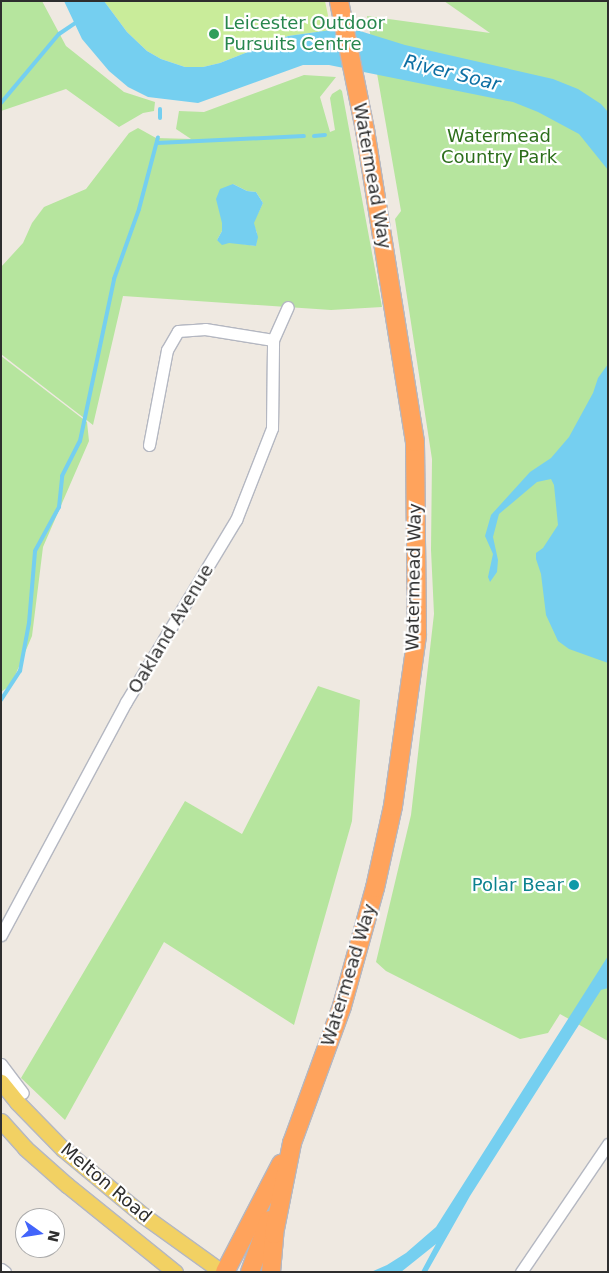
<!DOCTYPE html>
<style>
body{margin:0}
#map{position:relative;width:609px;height:1273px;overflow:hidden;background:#efe9e1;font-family:"DejaVu Sans",sans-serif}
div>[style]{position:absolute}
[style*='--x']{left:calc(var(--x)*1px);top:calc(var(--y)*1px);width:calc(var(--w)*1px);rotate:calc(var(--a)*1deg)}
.green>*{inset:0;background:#b6e59e}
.pitch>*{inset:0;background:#c9ec9a}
.water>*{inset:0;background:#75cff0}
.stream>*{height:4px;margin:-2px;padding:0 2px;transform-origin:2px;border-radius:2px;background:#75cff0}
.roads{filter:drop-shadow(1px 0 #b4b7c1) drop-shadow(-1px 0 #b4b7c1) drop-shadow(0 1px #b4b7c1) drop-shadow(0 -1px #b4b7c1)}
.minor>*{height:11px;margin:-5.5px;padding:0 5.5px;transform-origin:5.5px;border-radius:5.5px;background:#fff}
.major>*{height:15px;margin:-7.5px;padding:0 7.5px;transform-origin:7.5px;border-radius:7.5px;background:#f2d163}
.highway>*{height:18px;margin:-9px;padding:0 9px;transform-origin:9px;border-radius:9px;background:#ffa35c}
.dots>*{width:14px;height:14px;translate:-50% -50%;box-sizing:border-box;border:2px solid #fff;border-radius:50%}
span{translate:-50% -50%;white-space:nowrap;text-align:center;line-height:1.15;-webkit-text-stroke:4.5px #fff;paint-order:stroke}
.leisure-label{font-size:18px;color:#27864d}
.left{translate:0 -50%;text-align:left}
.park-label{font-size:18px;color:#2c6e1b}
.street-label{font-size:18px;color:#2e2e2e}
.culture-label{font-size:18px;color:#0d838f}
.right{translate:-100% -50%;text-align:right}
.water-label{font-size:19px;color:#0d6fa3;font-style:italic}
.frame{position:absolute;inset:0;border:2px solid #2e2e2e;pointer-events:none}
.north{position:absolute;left:15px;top:1208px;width:50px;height:50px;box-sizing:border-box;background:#fff;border:1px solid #ababab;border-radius:50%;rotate:103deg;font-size:14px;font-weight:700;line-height:20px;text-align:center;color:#2e2e2e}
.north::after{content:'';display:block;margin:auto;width:18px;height:22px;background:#4264fb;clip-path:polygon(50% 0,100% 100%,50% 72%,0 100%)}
</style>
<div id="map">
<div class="green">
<div style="clip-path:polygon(1px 1px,42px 1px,66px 46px,124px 92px,155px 102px,154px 111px,143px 113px,119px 127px,66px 89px,1px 111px)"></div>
<div style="clip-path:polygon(444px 1px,608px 1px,608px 1041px,560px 1014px,548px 1033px,520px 1039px,386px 971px,376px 962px,411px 815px,434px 614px,431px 550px,432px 459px,395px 219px,401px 211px,367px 16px,490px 33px)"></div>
<div style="clip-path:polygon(evenodd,304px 75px,336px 77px,320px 97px,330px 132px,335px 130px,330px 98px,332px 94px,340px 89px,342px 91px,382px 307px,331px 310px,123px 296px,93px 425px,1px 354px,1px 267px,23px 243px,32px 223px,44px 207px,86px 189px,129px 133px,138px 128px,156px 138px,191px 139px,176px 129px,179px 111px,204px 112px,304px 75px,233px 184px,247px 191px,256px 192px,263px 203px,253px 223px,257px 233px,256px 246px,217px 240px,222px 231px,222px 223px,233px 184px)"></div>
<div style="clip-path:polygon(1px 356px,87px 422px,89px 441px,43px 547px,32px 636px,11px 685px,1px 692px)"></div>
<div style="clip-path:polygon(318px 686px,360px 700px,352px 821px,294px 1025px,164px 942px,65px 1120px,21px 1078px,185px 801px,242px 834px)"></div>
</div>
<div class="pitch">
<div style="clip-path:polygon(104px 1px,325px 1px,331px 30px,288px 36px,220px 63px,203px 67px,185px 67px,161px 59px,147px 51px,127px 32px)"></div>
</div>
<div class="water">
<div style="clip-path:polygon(64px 1px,104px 1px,127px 32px,147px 51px,161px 59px,185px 67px,203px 67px,220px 63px,288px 36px,331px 30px,360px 31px,405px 45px,553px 79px,578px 89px,601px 104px,608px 112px,608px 170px,579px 134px,538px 112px,513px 102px,329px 65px,303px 65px,198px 103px,148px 97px,128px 87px,109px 71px,82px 39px)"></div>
<div style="clip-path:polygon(233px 184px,247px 191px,256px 192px,263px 203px,254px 223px,258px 237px,256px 246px,229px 243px,222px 245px,217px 240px,222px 231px,222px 223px,216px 199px,220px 189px)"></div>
<div style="clip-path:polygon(608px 364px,608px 663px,569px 649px,558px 641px,546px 615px,541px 574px,536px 559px,536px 553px,543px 548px,558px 525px,554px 485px,551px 479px,537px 482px,499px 514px,493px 537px,498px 560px,497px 572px,490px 582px,488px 577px,493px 554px,485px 536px,491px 515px,530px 472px,551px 458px,569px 437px,593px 393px,598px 378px)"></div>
<div style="clip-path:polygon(608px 956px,608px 988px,601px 990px,470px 1196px,427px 1272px,421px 1272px,436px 1244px,401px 1272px,371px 1272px,387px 1265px,406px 1253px,436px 1227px)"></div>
</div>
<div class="stream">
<div style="--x:1;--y:103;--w:90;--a:-50"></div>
<div style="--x:59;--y:34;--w:23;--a:-34"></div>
<div style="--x:160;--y:118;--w:9;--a:-90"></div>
<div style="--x:314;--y:136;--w:11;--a:-5"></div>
<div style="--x:157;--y:143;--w:147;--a:-2.7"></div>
<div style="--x:1;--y:700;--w:35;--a:-57"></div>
<div style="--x:20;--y:671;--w:49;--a:-79.4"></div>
<div style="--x:29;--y:623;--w:72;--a:-85.2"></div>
<div style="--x:35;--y:551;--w:50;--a:-61.4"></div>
<div style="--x:59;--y:507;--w:31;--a:-84"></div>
<div style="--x:62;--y:476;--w:39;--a:-63"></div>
<div style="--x:80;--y:441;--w:166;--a:-78.1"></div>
<div style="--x:114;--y:279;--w:74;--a:-70.3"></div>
<div style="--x:139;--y:209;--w:74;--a:-75.2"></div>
</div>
<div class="roads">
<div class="minor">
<div style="--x:149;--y:445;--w:97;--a:-79.3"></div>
<div style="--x:167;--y:350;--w:22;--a:-60"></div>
<div style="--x:178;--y:331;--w:27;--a:-4"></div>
<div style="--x:205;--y:329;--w:69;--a:9.2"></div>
<div style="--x:1;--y:935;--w:264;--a:-61.8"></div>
<div style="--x:126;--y:702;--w:213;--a:-58.9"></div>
<div style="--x:236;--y:520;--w:99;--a:-68.6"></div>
<div style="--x:272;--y:428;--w:88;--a:-89.3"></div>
<div style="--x:273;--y:340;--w:36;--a:-66"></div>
<div style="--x:1;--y:1064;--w:36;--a:53"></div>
<div style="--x:1;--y:1269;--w:5;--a:37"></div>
<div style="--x:521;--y:1272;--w:155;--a:-55.8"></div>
</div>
<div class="major">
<div style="--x:1;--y:1082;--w:26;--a:51"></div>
<div style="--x:17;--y:1102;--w:66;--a:45.6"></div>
<div style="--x:63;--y:1149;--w:105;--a:39.6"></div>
<div style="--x:144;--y:1216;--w:96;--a:35.7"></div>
<div style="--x:1;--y:1121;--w:36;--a:48"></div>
<div style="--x:25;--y:1148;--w:56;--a:41.4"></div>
<div style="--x:67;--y:1185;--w:139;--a:38.9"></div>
</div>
<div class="highway">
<div style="--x:225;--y:1272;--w:122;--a:-62.6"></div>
<div style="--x:250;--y:1272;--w:55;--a:-69.9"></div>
<div style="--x:271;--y:1272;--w:38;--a:-85"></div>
<div style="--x:274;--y:1234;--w:93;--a:-78.8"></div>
<div style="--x:292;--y:1143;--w:146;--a:-69.9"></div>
<div style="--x:342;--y:1006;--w:123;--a:-74.4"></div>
<div style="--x:375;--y:888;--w:84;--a:-77.6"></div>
<div style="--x:393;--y:806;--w:173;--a:-82"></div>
<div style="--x:417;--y:635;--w:193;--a:-90.6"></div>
<div style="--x:415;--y:442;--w:316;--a:-99.1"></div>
<div style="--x:365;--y:130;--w:132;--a:-101.4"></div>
</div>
</div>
<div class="dots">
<div style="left:214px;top:34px;background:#2e9e5b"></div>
<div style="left:574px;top:885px;background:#0f9aa8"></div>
</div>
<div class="leisure-label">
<span class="left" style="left:224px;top:34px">Leicester Outdoor<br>Pursuits Centre</span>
</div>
<div class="park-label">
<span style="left:499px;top:147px">Watermead<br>Country Park</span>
</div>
<div class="street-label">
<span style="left:372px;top:176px;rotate:80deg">Watermead Way</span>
<span style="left:414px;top:577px;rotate:-89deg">Watermead Way</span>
<span style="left:171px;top:629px;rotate:-59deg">Oakland Avenue</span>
<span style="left:349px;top:975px;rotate:-73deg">Watermead Way</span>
<span style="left:106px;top:1183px;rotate:40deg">Melton Road</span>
</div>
<div class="culture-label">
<span class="right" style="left:564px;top:885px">Polar Bear</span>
</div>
<div class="water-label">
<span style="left:452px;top:73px;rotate:14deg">River Soar</span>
</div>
<div class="frame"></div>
<div class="north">N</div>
</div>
